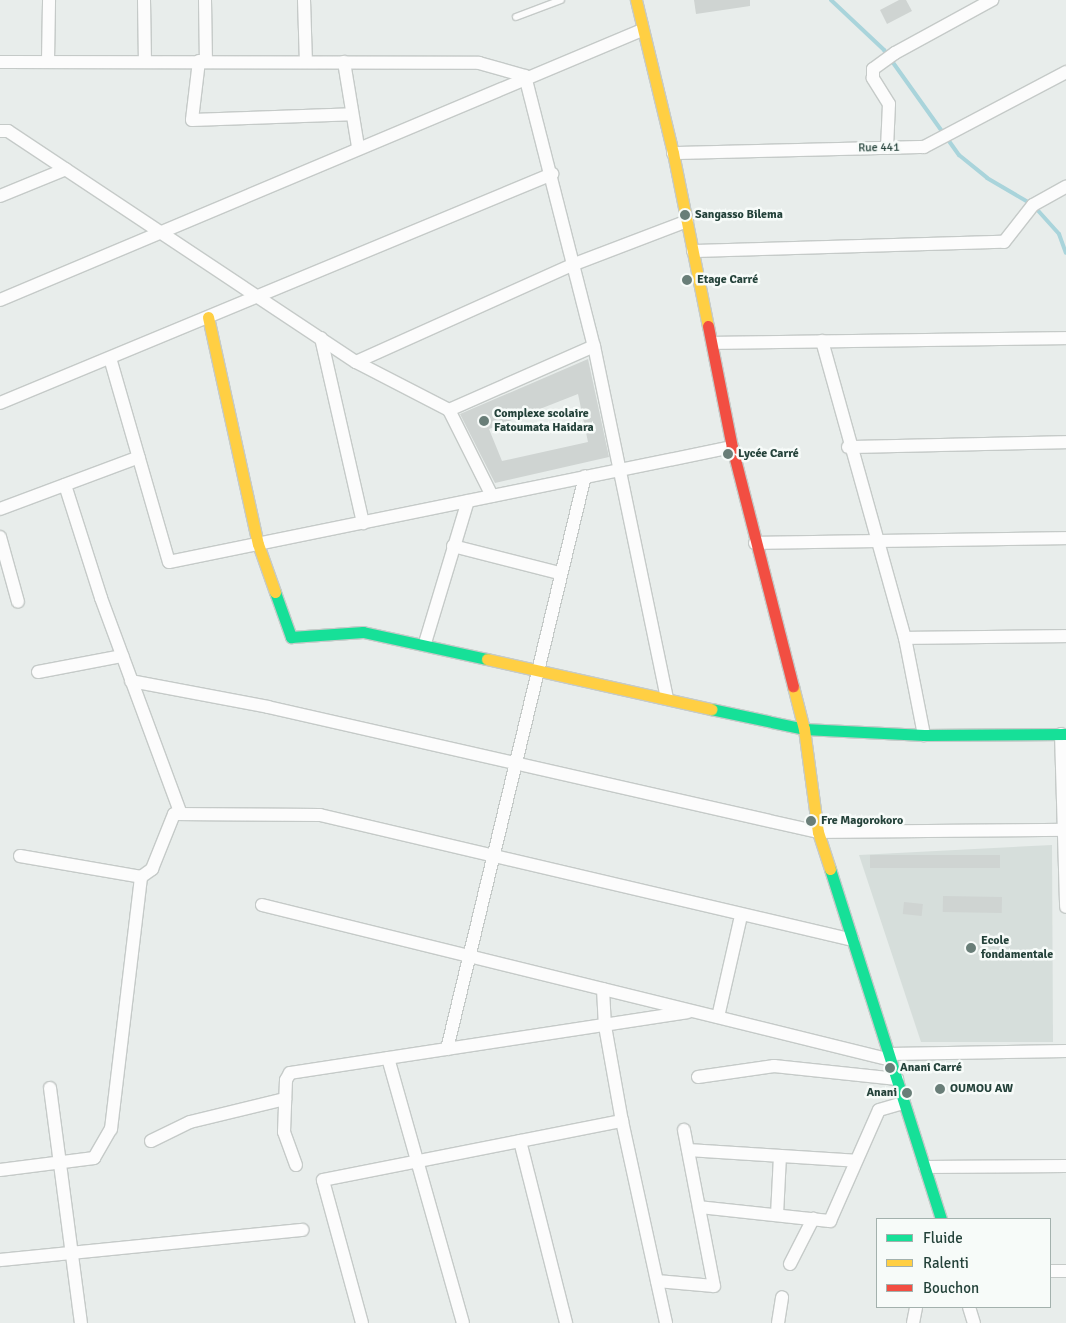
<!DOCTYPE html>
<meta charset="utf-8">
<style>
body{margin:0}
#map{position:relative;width:1066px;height:1323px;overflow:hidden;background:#e8edeb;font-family:Signika,sans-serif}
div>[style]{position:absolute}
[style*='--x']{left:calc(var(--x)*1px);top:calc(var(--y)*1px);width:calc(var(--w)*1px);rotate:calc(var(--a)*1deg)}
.built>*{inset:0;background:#d6dedb}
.stream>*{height:4px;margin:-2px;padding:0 2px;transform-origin:2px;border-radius:2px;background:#a9d4db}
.building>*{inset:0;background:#cfd4d2;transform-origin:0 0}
.roads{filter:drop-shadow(1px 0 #c5cac8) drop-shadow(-1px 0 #c5cac8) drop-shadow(0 1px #c5cac8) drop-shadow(0 -1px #c5cac8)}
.lane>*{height:6px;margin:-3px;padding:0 3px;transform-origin:3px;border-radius:3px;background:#fcfcfc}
.street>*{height:12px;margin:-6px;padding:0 6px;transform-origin:6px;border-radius:6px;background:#fcfcfc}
.fast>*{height:11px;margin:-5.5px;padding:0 5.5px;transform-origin:5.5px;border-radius:5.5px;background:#16e098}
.slow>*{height:11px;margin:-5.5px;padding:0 5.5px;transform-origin:5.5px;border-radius:5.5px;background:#ffcf43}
.jam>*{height:11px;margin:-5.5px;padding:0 5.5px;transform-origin:5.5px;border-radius:5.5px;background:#f24e42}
.dots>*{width:14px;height:14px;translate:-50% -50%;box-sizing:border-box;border:2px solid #f7fbf9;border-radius:50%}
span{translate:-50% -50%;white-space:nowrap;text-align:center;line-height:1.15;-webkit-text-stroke:5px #f7fbf9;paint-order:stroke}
.street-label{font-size:12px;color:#24423a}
.poi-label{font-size:12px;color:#24423a;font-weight:700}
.left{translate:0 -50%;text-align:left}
.right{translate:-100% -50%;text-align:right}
.legend{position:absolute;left:876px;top:1218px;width:175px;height:90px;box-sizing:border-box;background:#f7fbf9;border:1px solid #a3b1ad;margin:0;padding:6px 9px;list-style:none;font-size:15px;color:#24423a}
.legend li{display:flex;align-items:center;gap:10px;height:25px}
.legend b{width:25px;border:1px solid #a3b1ad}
</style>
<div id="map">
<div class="built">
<div style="clip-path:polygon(1052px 845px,1053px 1042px,921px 1042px,859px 855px)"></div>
</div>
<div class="stream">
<div style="--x:831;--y:0;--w:73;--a:43.3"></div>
<div style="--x:884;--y:50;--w:129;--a:54.5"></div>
<div style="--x:959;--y:155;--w:36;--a:39"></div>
<div style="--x:987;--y:178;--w:53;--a:30.4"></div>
<div style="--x:1033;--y:205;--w:39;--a:48"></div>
<div style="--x:1059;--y:234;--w:20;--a:70"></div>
</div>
<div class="building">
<div style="clip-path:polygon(694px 0,750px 0,750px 6px,696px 14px)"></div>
<div style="clip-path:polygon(899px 0,906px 0,912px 11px,887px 24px,880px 10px)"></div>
<div style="clip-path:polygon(evenodd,588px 359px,609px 457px,495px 483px,460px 414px,588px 359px,578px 394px,588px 442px,502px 461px,489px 429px,578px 394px)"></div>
<div style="left:1000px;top:855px;width:13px;height:130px;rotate:90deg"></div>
<div style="left:943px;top:896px;width:59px;height:16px;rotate:1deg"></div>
<div style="left:904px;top:902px;width:19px;height:12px;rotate:6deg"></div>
</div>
<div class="roads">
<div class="lane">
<div style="--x:516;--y:17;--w:48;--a:-20.7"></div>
</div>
<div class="street">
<div style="--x:144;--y:0;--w:61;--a:89.1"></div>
<div style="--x:205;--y:0;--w:61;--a:89.1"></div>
<div style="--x:304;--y:0;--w:62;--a:88.2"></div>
<div style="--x:48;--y:60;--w:60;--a:-89"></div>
<div style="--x:199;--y:61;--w:59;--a:96.8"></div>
<div style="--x:192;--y:120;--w:160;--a:-2.1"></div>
<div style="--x:0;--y:62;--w:479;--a:0.1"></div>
<div style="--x:479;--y:63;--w:48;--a:15.8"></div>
<div style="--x:525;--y:76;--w:279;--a:75.7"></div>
<div style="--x:594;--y:346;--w:360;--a:78.3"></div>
<div style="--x:344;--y:62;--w:86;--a:80.6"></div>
<div style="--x:0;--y:131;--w:8;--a:0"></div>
<div style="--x:8;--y:131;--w:418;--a:33.6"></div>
<div style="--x:356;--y:362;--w:105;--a:27.3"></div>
<div style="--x:449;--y:410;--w:96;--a:63.4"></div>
<div style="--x:887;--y:148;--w:44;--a:-87.4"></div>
<div style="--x:889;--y:104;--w:31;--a:-122"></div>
<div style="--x:873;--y:78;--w:9;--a:-90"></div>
<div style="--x:873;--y:69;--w:27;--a:-36"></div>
<div style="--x:895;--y:53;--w:111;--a:-28.7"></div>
<div style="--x:673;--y:153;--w:251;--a:-1.4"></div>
<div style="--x:924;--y:147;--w:161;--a:-27.8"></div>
<div style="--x:0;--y:196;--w:71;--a:-22.2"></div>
<div style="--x:693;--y:251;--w:311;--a:-1.7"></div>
<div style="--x:1004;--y:242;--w:47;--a:-51.9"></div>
<div style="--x:1033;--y:205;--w:38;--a:-29"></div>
<div style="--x:0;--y:300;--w:696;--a:-22.81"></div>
<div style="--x:321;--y:338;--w:190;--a:77.2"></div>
<div style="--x:822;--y:341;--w:308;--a:74.4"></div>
<div style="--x:905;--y:638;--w:99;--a:78.9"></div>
<div style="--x:713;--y:343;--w:353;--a:-0.8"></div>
<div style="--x:110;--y:358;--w:212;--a:73.9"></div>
<div style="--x:169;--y:562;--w:575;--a:-11.54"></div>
<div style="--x:356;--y:362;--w:237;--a:-24.2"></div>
<div style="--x:572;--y:265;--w:123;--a:-20.9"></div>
<div style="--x:0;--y:403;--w:598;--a:-22.53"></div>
<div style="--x:449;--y:410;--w:158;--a:-23.8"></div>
<div style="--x:848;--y:447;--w:218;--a:-1.3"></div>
<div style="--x:65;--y:485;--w:119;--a:72.3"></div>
<div style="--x:101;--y:598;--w:228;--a:69.7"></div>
<div style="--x:0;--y:509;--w:148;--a:-20.5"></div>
<div style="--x:0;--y:537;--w:67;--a:74.5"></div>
<div style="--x:755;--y:543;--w:311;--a:-0.9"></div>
<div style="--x:453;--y:546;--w:109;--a:14.3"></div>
<div style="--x:905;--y:638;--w:161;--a:-0.7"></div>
<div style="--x:425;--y:643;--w:148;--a:-73.2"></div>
<div style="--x:38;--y:672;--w:86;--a:-10.8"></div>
<div style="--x:131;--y:681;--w:139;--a:10.7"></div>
<div style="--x:268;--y:707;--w:564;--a:12.8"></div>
<div style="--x:818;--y:832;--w:248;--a:-0.5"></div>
<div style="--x:1061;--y:734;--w:173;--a:88.3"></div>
<div style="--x:20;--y:856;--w:123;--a:9.8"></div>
<div style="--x:141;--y:877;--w:14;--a:-36"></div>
<div style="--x:152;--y:869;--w:59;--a:-68.2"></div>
<div style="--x:174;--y:814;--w:146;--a:0.4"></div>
<div style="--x:320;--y:815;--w:547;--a:13.2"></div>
<div style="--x:262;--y:905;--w:648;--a:13.84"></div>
<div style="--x:603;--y:989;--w:37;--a:87"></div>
<div style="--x:605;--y:1026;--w:97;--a:79.9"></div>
<div style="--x:622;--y:1121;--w:207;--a:77.7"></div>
<div style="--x:718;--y:1017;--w:104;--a:-77.2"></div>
<div style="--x:447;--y:1049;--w:589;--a:-76.46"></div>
<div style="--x:889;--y:1054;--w:177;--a:-1"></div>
<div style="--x:388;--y:1058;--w:275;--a:74.2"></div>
<div style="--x:698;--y:1077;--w:77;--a:-8.2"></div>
<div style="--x:774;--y:1066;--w:124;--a:6"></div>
<div style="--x:50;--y:1088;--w:237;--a:82.5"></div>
<div style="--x:151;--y:1141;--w:43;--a:-26"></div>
<div style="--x:190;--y:1122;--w:98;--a:-13.6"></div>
<div style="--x:520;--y:1141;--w:188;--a:75.8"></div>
<div style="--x:688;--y:1150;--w:168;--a:3.7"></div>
<div style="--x:296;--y:1165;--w:35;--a:-110"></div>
<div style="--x:284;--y:1132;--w:52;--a:-87.8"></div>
<div style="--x:286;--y:1080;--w:8;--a:-60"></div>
<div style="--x:290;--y:1073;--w:402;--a:-8.7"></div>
<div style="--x:925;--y:1167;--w:141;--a:-0.4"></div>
<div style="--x:0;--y:1170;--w:95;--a:-7.3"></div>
<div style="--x:94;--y:1158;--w:34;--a:-60"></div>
<div style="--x:111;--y:1129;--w:254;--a:-83.2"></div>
<div style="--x:699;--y:1207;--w:132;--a:6.1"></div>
<div style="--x:830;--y:1221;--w:121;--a:-66.2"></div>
<div style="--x:879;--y:1110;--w:26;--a:-16"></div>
<div style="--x:777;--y:1215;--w:59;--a:-87.1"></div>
<div style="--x:0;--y:1260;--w:304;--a:-5.7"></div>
<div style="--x:790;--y:1264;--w:51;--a:-62.9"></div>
<div style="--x:1050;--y:1271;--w:16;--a:0"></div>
<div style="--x:657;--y:1281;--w:57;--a:5"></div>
<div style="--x:714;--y:1286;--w:159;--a:-100.9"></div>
<div style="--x:969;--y:1307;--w:17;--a:73"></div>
<div style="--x:362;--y:1323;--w:148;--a:-105.3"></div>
<div style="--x:323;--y:1180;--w:305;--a:-11.2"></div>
<div style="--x:778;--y:1323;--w:26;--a:-81"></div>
<div style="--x:913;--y:1323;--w:16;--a:-79"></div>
</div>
<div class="fast">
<div style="--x:275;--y:592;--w:48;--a:70.4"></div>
<div style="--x:291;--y:637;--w:72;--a:-4"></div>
<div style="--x:363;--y:632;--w:127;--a:12.3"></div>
<div style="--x:711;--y:709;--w:95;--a:12.1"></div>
<div style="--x:804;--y:729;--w:120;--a:2.9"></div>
<div style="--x:924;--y:735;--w:142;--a:-0.4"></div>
<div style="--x:830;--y:869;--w:367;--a:72.4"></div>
</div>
<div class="slow">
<div style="--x:636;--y:0;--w:157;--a:76.4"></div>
<div style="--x:673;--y:153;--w:177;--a:78.6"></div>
<div style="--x:208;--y:317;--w:232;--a:77.6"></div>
<div style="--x:258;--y:544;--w:51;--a:70.5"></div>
<div style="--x:487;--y:659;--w:230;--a:12.6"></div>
<div style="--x:793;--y:686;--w:44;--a:75.7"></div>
<div style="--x:804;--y:729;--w:104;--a:82.3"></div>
<div style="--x:818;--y:832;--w:39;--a:72"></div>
</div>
<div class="jam">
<div style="--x:708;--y:326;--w:123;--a:78.8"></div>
<div style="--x:732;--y:447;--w:247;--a:75.7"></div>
</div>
</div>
<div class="dots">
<div style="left:685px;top:215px;background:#697e78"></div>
<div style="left:687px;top:280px;background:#697e78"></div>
<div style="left:484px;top:421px;background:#697e78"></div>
<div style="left:728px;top:454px;background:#697e78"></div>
<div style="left:811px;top:821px;background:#697e78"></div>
<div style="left:971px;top:948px;background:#697e78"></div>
<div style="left:890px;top:1068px;background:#697e78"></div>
<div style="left:940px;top:1089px;background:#697e78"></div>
<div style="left:907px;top:1093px;background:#697e78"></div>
</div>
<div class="street-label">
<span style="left:879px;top:148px;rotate:-1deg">Rue 441</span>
</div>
<div class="poi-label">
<span class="left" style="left:695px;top:215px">Sangasso Bilema</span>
<span class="left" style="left:697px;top:280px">Etage Carré</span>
<span class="left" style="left:494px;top:421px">Complexe scolaire<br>Fatoumata Haidara</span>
<span class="left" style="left:738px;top:454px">Lycée Carré</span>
<span class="left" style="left:821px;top:821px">Fre Magorokoro</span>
<span class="left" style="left:981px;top:948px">Ecole<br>fondamentale</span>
<span class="left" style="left:900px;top:1068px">Anani Carré</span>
<span class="left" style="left:950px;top:1089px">OUMOU AW</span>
<span class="right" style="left:897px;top:1093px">Anani</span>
</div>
<ul class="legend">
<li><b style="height:6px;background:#16e098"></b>Fluide</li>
<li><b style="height:6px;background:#ffcf43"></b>Ralenti</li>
<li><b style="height:6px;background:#f24e42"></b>Bouchon</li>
</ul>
</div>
